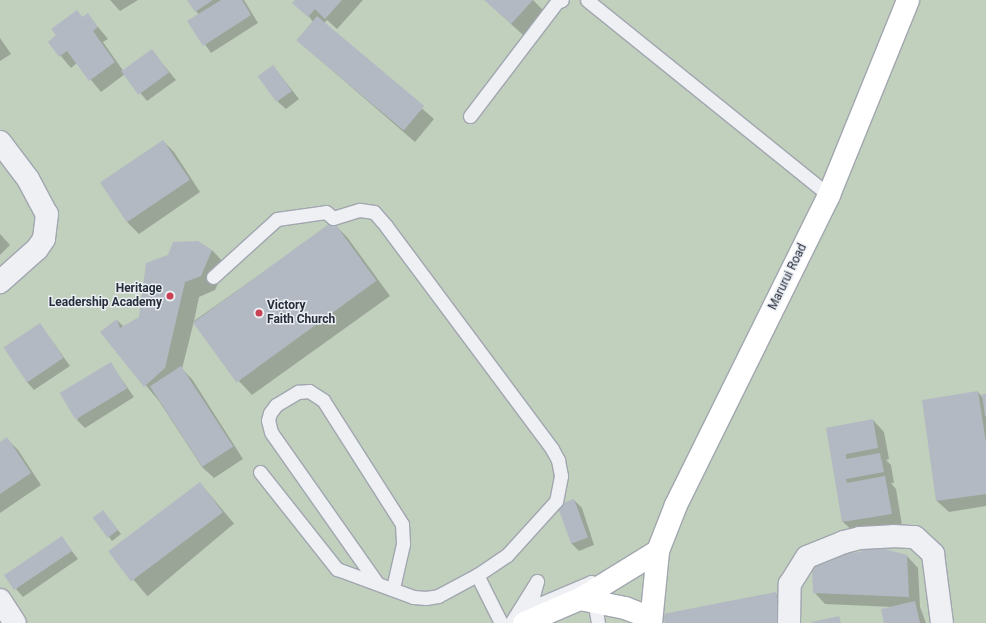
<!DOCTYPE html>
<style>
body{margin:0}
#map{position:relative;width:986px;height:623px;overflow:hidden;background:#dbdfe5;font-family:Roboto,sans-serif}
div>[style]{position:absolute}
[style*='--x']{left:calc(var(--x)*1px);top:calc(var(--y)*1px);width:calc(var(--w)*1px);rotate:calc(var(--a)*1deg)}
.green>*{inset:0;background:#c1cfbd;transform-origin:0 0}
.shadow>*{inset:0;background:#0003;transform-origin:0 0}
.building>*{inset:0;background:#b3b9c2;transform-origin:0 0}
.roads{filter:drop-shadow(1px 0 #a1a6af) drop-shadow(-1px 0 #a1a6af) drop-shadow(0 1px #a1a6af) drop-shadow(0 -1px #a1a6af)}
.lane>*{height:13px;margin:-6.5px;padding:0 6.5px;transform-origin:6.5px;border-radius:6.5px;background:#eef0f4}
.street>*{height:22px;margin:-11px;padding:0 11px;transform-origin:11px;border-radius:11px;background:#eef0f4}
.secondary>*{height:22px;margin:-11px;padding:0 11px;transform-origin:11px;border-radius:11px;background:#fff}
.dots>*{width:11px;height:11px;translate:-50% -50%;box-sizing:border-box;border:2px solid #ebeef3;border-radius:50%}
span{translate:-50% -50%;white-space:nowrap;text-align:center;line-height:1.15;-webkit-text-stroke:3px #ebeef3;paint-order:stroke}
.street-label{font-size:12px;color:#262e3b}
.poi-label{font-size:12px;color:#262e3b;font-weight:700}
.right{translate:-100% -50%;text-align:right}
.left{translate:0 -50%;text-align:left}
</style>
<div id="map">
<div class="green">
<div style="left:0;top:0;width:986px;height:623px"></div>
</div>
<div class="shadow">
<div style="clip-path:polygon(110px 0,138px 0,120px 11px)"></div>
<div style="clip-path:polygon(188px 0,244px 0,258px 23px,211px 53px,189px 22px,199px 15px)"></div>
<div style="clip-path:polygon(297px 0,363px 0,337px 29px,327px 20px,324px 23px,434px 119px,415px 142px,297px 40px,313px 22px)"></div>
<div style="clip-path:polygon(485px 0,533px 0,544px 11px,523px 35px)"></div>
<div style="clip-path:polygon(88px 15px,108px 39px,103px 42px,124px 72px,152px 51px,176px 80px,147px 101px,125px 74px,101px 92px,77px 63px,71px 68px,49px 42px)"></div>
<div style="clip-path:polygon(0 38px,11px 54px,0 61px)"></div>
<div style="clip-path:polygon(273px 66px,299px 99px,286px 109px,278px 102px)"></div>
<div style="clip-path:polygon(163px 141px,174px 152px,200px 192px,139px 234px,127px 222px)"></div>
<div style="clip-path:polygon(333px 223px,347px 237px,390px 296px,252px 395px,238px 380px,194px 321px,182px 369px,192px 379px,243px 459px,214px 478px,202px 467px,159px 401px,101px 332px,117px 320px,124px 327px,140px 318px,212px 250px,226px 265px,215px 290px,199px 297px,194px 321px)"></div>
<div style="clip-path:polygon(0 234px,10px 245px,0 255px)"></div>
<div style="clip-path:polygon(40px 324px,70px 366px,34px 390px,27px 382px)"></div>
<div style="clip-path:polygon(110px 363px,134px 397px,85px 428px,77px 420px)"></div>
<div style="clip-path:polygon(978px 392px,983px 398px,986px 395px,986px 506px,949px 512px,937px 501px)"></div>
<div style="clip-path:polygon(873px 420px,884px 432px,889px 459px,886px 460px,891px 465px,894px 483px,891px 483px,896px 489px,902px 525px,855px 533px,843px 522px,827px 428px)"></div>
<div style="clip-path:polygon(7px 439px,18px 450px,41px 485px,0 513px,0 443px)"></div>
<div style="left:200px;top:483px;width:53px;height:113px;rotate:50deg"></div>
<div style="clip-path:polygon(574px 500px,582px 508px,594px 545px,579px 551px,571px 543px)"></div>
<div style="clip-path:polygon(103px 511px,121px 534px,112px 541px,109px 537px)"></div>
<div style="clip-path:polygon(62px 538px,78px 559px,23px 597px,16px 589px)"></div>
<div style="clip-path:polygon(880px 545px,885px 550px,907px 556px,918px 568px,920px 607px,926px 623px,885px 623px,893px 607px,825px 604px,814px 592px,862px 553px)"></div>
<div style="clip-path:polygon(775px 593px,786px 605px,790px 623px,666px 623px)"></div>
</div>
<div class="building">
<div style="clip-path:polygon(187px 0,213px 0,195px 12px)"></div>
<div style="clip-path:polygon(221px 0,242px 0,251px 15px,203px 46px,187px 21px)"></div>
<div style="clip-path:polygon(295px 0,342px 0,325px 19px,315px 9px,308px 17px,292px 3px)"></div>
<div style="clip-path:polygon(484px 0,533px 0,511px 24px)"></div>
<div style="clip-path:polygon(77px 10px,82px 17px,88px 13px,98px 27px,93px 31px,115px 62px,89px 81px,67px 51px,59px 57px,48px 42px,56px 35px,51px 29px)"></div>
<div style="left:317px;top:16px;width:140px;height:32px;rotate:40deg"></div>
<div style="left:152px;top:49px;width:29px;height:38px;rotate:54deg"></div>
<div style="left:273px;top:65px;width:32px;height:19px;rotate:54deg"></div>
<div style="left:163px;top:140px;width:48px;height:76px;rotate:56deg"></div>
<div style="left:333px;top:221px;width:74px;height:173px;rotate:54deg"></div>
<div style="clip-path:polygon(198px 241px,212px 250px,201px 276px,185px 282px,165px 368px,144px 387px,100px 332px,117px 319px,120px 328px,139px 317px,146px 263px,168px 255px,173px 242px)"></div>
<div style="left:40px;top:323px;width:42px;height:44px;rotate:56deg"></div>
<div style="left:111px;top:362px;width:31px;height:60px;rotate:59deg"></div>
<div style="left:181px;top:366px;width:96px;height:37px;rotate:57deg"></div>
<div style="clip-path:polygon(978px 391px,986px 443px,986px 494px,936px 501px,922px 400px)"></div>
<div style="clip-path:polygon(982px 394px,986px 394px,986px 416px,985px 416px)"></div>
<div style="clip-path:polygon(873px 419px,878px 448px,846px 454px,846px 459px,880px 453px,884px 472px,846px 479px,847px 483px,885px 476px,892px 514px,842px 522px,826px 428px)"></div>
<div style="clip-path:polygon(7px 437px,31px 473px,0 494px,0 442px)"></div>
<div style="left:200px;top:482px;width:38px;height:115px;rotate:53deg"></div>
<div style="left:574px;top:499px;width:41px;height:18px;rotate:70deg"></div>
<div style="left:103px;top:510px;width:25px;height:13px;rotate:53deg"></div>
<div style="left:62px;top:536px;width:18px;height:70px;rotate:56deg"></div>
<div style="clip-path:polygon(881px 544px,881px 548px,907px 555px,909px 597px,813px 593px,812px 566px,838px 554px,861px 552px,861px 547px)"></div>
<div style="clip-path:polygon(776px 592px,781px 623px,665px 623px,663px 614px)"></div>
<div style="clip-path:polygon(915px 601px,920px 623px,884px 623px,881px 609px)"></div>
<div style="clip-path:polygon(839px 616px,841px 623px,812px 623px,812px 622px)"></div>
</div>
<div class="roads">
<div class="lane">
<div style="--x:587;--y:0;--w:311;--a:38.9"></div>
<div style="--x:470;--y:116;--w:143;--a:-52.7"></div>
<div style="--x:557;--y:2;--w:5;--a:-22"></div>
<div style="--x:213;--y:277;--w:86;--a:-42.2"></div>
<div style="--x:277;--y:219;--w:49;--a:-8.1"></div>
<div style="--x:326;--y:212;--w:9;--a:41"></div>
<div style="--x:333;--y:218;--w:28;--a:-17"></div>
<div style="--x:360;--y:210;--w:14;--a:8"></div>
<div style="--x:374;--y:212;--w:18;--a:49"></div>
<div style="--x:386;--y:226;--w:278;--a:53.3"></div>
<div style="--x:552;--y:449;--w:13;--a:61"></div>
<div style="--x:558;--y:460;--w:16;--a:79"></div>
<div style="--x:561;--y:476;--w:25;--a:101"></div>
<div style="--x:556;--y:501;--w:73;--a:132.2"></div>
<div style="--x:507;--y:555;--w:36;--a:146"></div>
<div style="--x:477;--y:575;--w:54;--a:63.4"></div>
<div style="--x:260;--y:472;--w:124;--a:51.6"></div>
<div style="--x:337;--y:569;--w:81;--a:20.2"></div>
<div style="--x:413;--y:597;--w:13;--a:4"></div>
<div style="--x:426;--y:598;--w:12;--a:-9"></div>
<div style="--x:438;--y:596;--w:44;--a:-28.3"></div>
<div style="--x:377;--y:583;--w:184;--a:-125.1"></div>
<div style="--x:271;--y:432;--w:12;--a:-104"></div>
<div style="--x:268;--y:420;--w:7;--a:-74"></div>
<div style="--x:270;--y:413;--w:10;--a:-53"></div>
<div style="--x:276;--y:405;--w:26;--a:-31"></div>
<div style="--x:298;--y:392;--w:11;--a:-5"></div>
<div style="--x:309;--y:391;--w:17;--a:33"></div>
<div style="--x:323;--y:400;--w:147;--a:57.5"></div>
<div style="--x:402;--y:524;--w:20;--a:87"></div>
<div style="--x:403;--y:544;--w:45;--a:102.8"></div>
<div style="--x:511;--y:623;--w:49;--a:-58.2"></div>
<div style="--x:537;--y:581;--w:28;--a:105"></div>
<div style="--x:530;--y:608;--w:66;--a:-23.1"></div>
<div style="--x:591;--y:582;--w:42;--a:80.3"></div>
</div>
<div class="street">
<div style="--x:0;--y:142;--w:46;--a:52.9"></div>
<div style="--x:28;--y:179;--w:40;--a:62"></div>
<div style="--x:47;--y:214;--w:25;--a:97"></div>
<div style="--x:44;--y:239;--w:12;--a:125"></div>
<div style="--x:37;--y:249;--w:50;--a:138.3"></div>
<div style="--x:0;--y:600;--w:27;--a:57"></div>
<div style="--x:789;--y:623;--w:39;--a:-89"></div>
<div style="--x:790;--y:584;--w:32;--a:-58"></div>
<div style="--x:807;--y:557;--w:40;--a:-22"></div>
<div style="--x:844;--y:542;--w:16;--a:-14"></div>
<div style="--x:860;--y:538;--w:33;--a:-3"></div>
<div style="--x:893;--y:536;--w:22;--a:3"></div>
<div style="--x:915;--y:537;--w:25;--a:43"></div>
<div style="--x:933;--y:554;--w:70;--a:82.6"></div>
</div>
<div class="secondary">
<div style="--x:580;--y:599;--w:46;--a:11.3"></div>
<div style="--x:625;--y:608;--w:28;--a:21"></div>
<div style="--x:524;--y:623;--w:61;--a:-23.2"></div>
<div style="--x:580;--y:599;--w:92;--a:-31.6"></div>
<div style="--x:651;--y:623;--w:72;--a:-84.4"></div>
<div style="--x:658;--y:551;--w:49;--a:-68.6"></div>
<div style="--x:676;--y:505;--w:346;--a:-63.7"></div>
<div style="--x:829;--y:195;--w:210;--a:-67.9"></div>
</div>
</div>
<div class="dots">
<div style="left:170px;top:296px;background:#ca4156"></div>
<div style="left:259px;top:313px;background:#ca4156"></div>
</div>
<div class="street-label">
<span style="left:788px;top:277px;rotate:-64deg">Marurui Road</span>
</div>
<div class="poi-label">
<span class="right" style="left:162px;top:296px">Heritage<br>Leadership Academy</span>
<span class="left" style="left:267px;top:313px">Victory<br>Faith Church</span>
</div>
</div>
